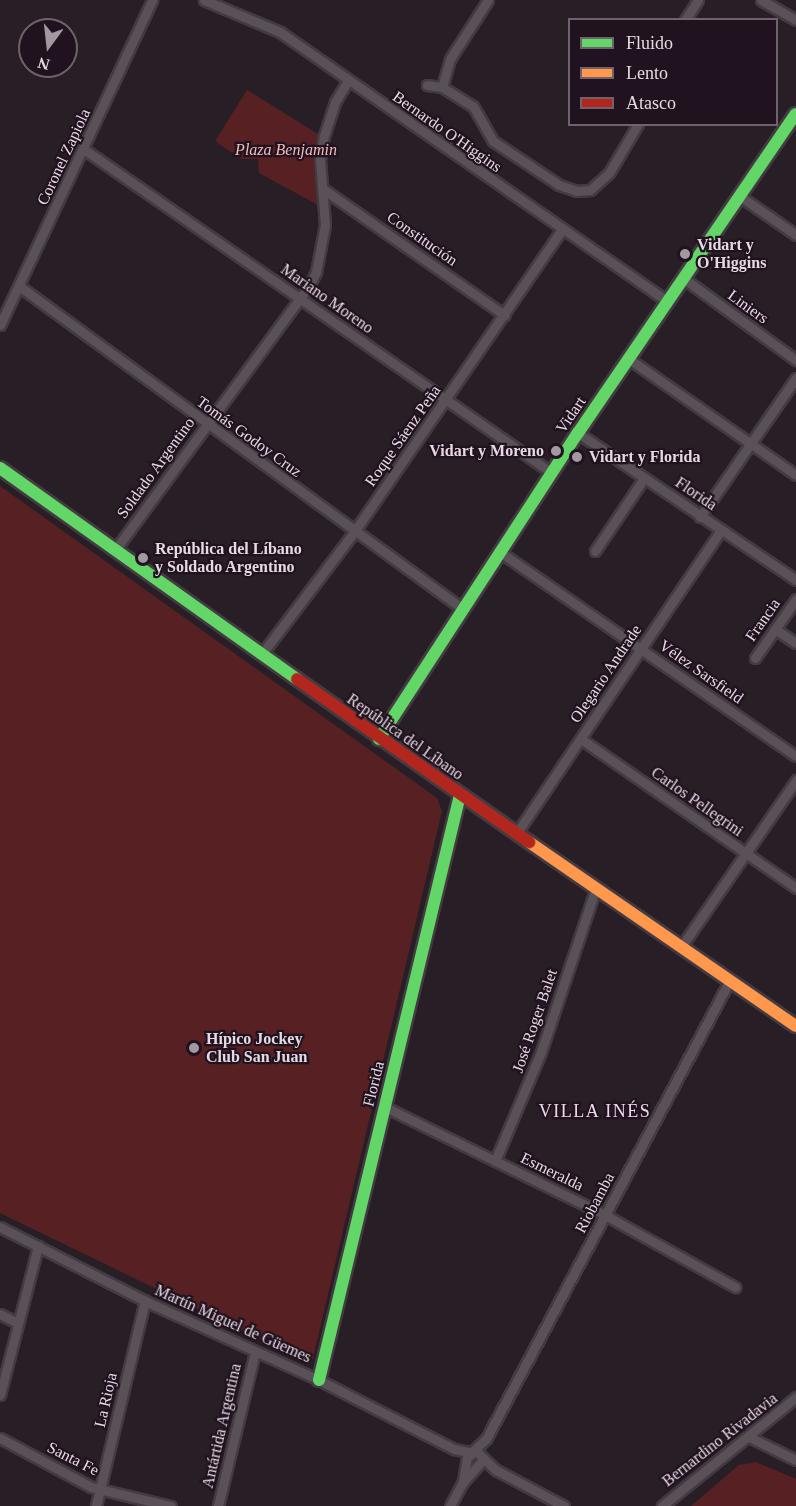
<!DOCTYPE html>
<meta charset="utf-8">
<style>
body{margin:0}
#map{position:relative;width:796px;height:1506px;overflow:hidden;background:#281e26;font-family:"Times New Roman",serif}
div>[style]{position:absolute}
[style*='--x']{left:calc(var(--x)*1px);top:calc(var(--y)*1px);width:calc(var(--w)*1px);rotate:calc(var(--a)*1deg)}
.green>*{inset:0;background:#572123}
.roads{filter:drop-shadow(2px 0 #433b41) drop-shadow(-2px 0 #433b41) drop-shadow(0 2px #433b41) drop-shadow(0 -2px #433b41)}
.street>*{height:9px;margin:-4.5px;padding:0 4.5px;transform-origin:4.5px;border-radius:4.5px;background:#595157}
.fast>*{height:12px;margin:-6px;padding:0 6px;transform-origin:6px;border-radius:6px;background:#63d668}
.slow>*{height:12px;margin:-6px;padding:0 6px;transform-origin:6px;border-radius:6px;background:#ff974d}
.jam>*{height:12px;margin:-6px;padding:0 6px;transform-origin:6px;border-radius:6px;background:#b3261e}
.dots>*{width:16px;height:16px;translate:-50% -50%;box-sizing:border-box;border:3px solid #21121f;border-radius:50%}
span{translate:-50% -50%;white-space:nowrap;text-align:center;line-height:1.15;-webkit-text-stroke:4.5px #21121f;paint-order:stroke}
.street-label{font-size:16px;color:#e5dae3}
.park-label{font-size:16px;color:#f1bdbb;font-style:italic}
.poi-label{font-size:16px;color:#e5dae3;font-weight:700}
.left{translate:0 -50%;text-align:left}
.right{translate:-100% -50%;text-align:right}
.neighbourhood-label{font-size:18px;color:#eed7ea;letter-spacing:1.5px}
.legend{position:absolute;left:568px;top:18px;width:210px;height:108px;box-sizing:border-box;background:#21121f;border:2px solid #6f626d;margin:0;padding:8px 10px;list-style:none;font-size:18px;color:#e5dae3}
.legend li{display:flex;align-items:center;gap:12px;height:30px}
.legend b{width:30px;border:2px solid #6f626d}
.north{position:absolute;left:18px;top:18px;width:60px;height:60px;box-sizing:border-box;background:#21121f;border:2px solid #6f626d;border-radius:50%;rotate:195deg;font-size:16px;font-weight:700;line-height:24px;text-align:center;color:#e5dae3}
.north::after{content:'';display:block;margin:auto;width:21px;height:27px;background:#a398a1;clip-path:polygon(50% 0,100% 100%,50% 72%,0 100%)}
</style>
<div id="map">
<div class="green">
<div style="clip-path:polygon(247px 90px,318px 134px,314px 168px,318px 205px,259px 173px,258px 159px,241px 159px,215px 141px)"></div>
<div style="clip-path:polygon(0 486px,437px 798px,442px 811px,313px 1358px,305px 1361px,0 1213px)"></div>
<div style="clip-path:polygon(756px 1462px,796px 1479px,796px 1506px,691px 1506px,739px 1465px)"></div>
</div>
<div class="roads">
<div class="street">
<div style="--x:204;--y:0;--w:82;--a:22.8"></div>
<div style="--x:280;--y:32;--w:471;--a:34.8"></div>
<div style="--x:761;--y:0;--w:40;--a:29.7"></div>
<div style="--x:685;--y:20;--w:24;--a:-57"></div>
<div style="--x:427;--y:85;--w:15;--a:8"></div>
<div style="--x:442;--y:87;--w:36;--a:32"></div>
<div style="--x:473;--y:106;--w:40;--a:60.3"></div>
<div style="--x:493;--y:141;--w:79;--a:33.7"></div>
<div style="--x:559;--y:185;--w:18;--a:19"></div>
<div style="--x:576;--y:191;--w:14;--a:-4"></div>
<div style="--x:590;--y:190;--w:25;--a:-42"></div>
<div style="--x:609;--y:173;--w:57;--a:-59.4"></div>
<div style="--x:442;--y:87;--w:29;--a:-74"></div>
<div style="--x:450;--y:59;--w:70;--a:-57.2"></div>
<div style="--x:85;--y:150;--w:568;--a:34.67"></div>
<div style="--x:323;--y:189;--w:221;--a:34.8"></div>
<div style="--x:741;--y:197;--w:67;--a:34.6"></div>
<div style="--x:683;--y:278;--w:140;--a:36"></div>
<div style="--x:19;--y:286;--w:549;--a:36.04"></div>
<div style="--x:0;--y:325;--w:359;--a:-64.9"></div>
<div style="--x:629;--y:359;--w:203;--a:34.8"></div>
<div style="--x:578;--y:433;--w:263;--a:34"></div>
<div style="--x:700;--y:517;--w:169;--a:-55.4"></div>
<div style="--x:115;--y:550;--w:328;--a:-53.7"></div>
<div style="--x:309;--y:286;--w:16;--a:-63"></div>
<div style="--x:316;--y:272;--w:48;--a:-79.2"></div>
<div style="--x:325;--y:225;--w:65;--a:-94.4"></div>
<div style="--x:320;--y:160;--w:24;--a:-81"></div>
<div style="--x:324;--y:136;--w:36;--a:-72"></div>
<div style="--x:335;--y:102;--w:26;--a:-59"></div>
<div style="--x:595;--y:551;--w:88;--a:-56.1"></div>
<div style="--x:500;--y:552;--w:359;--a:34.6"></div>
<div style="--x:775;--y:629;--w:25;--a:34"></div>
<div style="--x:261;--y:655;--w:154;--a:-52.9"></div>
<div style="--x:354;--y:532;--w:368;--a:-55.5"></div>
<div style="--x:755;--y:658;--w:72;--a:-55.2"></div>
<div style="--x:581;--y:739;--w:262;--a:34.7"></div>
<div style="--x:516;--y:834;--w:367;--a:-56"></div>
<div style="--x:681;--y:947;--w:203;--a:-55.4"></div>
<div style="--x:385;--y:1107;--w:245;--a:26.1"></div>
<div style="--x:605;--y:1215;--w:149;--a:29"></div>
<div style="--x:495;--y:1161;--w:118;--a:-67.1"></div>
<div style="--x:541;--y:1052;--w:173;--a:-71.5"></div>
<div style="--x:0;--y:1227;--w:163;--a:27"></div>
<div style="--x:145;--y:1301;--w:191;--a:24.4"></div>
<div style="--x:319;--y:1380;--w:152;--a:27.1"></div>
<div style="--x:454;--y:1449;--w:16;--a:11"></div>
<div style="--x:0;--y:1314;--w:20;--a:27"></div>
<div style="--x:0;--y:1395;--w:154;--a:-75.7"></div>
<div style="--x:749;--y:1437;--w:52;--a:26.1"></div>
<div style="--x:0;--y:1438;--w:103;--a:28.3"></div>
<div style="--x:91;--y:1487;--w:82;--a:13.4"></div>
<div style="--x:473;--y:1451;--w:18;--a:-43"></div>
<div style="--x:486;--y:1439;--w:520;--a:-62.01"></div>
<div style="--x:463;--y:1482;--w:25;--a:-81"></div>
<div style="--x:467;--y:1457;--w:11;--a:-34"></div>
<div style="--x:476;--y:1451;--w:28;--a:44"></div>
<div style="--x:496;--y:1470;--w:77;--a:27.9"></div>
<div style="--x:96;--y:1506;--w:211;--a:-76.6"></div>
<div style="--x:218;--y:1506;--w:158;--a:-76.5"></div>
<div style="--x:450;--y:1506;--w:27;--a:-62"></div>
<div style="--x:463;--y:1482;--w:31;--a:-48"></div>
<div style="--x:662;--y:1506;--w:173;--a:-39.1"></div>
</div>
<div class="fast">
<div style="--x:0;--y:468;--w:364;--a:35.4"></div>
<div style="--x:379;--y:739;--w:365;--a:-57"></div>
<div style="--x:578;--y:433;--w:386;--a:-55.7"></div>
<div style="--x:319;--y:1380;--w:602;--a:-76.45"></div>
</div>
<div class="slow">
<div style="--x:529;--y:842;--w:324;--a:34.6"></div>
</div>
<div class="jam">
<div style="--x:297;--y:679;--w:284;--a:35.1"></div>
</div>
</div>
<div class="dots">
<div style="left:685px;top:254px;background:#a398a1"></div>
<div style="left:556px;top:451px;background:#a398a1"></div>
<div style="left:577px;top:457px;background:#a398a1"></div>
<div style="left:143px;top:558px;background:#a398a1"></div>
<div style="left:194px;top:1048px;background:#a398a1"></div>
</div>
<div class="street-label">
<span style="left:447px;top:132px;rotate:35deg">Bernardo O'Higgins</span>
<span style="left:64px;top:157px;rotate:-65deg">Coronel Zapiola</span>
<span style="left:422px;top:239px;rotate:35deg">Constitución</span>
<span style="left:327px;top:299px;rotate:35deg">Mariano Moreno</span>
<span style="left:748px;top:307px;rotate:36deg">Liniers</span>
<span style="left:571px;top:415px;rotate:-56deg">Vidart</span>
<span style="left:403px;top:436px;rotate:-55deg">Roque Sáenz Peña</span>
<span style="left:249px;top:437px;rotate:36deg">Tomás Godoy Cruz</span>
<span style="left:156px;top:468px;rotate:-54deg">Soldado Argentino</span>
<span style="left:696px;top:494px;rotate:34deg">Florida</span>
<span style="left:763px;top:620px;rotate:-55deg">Francia</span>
<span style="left:701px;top:672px;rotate:35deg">Vélez Sarsfield</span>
<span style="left:606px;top:674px;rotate:-56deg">Olegario Andrade</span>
<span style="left:405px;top:737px;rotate:35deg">República del Líbano</span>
<span style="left:697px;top:802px;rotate:35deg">Carlos Pellegrini</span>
<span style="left:535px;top:1021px;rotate:-71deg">José Roger Balet</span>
<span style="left:374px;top:1084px;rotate:-76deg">Florida</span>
<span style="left:552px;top:1172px;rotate:26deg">Esmeralda</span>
<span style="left:595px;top:1203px;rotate:-62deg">Riobamba</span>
<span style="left:233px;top:1324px;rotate:24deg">Martín Miguel de Güemes</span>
<span style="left:106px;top:1400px;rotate:-77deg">La Rioja</span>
<span style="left:222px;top:1426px;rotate:-77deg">Antártida Argentina</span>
<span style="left:720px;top:1440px;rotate:-38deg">Bernardino Rivadavia</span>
<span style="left:73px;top:1459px;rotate:27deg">Santa Fe</span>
</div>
<div class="park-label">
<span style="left:286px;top:150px">Plaza Benjamin</span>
</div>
<div class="poi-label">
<span class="left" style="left:697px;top:254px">Vidart y<br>O'Higgins</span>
<span class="right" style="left:544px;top:451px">Vidart y Moreno</span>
<span class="left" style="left:589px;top:457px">Vidart y Florida</span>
<span class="left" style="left:155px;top:558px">República del Líbano<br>y Soldado Argentino</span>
<span class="left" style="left:206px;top:1048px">Hípico Jockey<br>Club San Juan</span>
</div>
<div class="neighbourhood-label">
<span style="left:595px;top:1111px">VILLA INÉS</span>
</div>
<ul class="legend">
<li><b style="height:8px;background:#63d668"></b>Fluido</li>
<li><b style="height:8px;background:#ff974d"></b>Lento</li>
<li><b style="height:8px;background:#b3261e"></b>Atasco</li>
</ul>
<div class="north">N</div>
</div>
